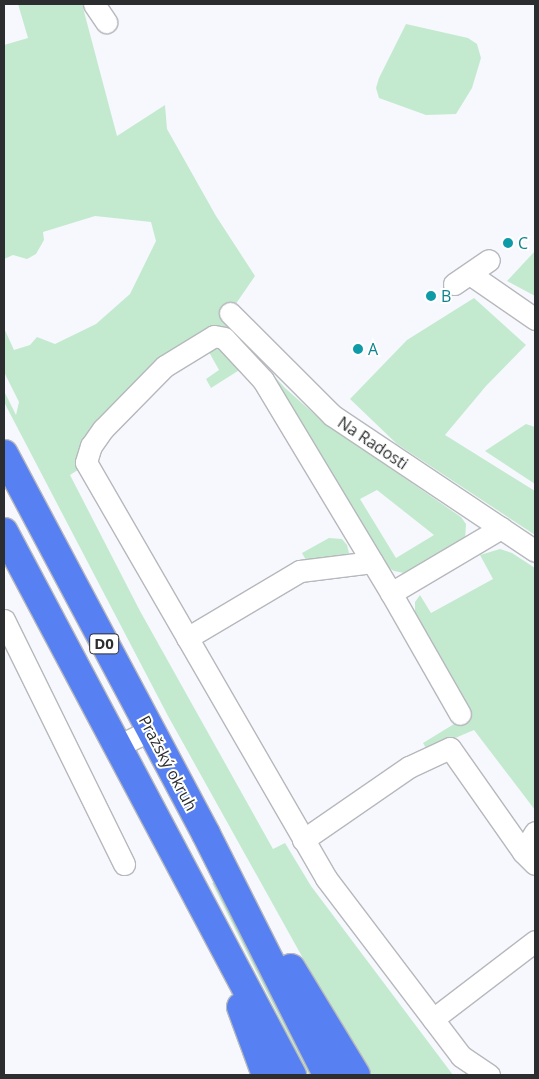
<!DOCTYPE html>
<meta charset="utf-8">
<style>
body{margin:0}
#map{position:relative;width:539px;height:1079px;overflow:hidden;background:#f6f8fd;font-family:"Open Sans",sans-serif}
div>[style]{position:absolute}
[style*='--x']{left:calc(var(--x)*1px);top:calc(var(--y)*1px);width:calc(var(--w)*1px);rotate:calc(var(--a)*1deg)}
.green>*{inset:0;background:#c3eacf}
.roads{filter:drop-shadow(1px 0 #b6b8bc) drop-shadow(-1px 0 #b6b8bc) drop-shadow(0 1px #b6b8bc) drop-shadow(0 -1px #b6b8bc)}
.minor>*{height:21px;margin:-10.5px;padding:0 10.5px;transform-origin:10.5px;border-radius:10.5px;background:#fff}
.highway>*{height:28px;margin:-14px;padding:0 14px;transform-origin:14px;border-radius:14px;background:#5780f3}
.dots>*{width:14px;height:14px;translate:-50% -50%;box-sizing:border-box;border:2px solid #fff;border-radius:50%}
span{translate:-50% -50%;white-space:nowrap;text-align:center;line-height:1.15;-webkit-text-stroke:4px #fff;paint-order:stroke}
.shield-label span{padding:1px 4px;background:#fff;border:1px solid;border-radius:4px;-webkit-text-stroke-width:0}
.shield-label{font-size:15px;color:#2c2d2f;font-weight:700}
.culture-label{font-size:16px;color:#0d838f}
.left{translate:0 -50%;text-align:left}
.street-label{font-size:16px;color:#2c2d2f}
.frame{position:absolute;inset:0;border:5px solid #2c2d2f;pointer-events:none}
</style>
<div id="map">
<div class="green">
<div style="clip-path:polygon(evenodd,18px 4px,82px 4px,117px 136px,165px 105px,167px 129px,216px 216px,255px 276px,224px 321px,285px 388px,322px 421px,461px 517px,466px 524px,465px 540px,421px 567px,404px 573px,394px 571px,384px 565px,220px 327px,82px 441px,78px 451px,81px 468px,70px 475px,140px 611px,273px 849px,285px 843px,311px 886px,453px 1075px,368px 1075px,168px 716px,4px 402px,4px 391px,16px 415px,19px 402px,4px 372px,4px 328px,14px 350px,30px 345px,37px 337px,55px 344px,96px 324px,130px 294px,156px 241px,151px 222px,95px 216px,43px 232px,44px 240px,36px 254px,27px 259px,13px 255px,4px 259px,4px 45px,28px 38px,18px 4px,377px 490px,434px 535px,396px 558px,360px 499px,377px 490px)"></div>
<div style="clip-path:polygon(406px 24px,468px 38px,477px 44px,481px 58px,472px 88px,456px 114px,426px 115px,379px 98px,376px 88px,379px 78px)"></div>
<div style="clip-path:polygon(535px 251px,535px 296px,507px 281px)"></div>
<div style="clip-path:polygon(474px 298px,526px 345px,486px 386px,445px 435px,535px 491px,535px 535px,397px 444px,350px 399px,407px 340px)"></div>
<div style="clip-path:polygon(214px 343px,241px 369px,211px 388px,206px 379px,219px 370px,205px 345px)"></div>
<div style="clip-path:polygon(526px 424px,535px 427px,535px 484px,485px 451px)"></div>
<div style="clip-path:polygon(329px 538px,342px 539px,347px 545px,349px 553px,344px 560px,307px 562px,302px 553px)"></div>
<div style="clip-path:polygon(500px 549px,512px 553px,535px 568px,535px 810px,474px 730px,427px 750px,423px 743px,472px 713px,415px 617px,415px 602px,420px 595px,431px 613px,493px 579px,480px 555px)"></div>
<div style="clip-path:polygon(212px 883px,217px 883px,316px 1075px,308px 1075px)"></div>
</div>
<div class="roads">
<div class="minor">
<div style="--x:94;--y:4;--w:22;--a:56"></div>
<div style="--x:470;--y:274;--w:79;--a:34.7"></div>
<div style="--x:454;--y:284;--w:42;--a:-34.4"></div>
<div style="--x:230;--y:313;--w:144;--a:45"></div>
<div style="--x:332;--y:415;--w:244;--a:33.8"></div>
<div style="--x:391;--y:593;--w:139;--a:60.3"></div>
<div style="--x:4;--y:620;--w:272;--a:63.8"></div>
<div style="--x:187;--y:638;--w:131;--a:-30.7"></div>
<div style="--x:300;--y:571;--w:73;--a:-7.1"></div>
<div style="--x:118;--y:746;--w:37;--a:-26"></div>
<div style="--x:303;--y:840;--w:129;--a:-34.6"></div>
<div style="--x:409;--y:767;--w:45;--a:-24.9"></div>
<div style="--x:450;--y:748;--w:127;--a:54.9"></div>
<div style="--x:523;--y:852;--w:17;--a:45"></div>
<div style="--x:523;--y:852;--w:23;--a:-59"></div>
<div style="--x:433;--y:1019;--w:128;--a:-37.4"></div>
<div style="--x:489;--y:1075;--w:34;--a:-146"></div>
<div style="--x:461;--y:1056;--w:223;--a:-127.2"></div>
<div style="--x:326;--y:878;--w:480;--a:-120"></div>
<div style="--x:86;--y:462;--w:17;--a:-73"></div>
<div style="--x:91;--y:446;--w:21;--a:-55"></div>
<div style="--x:103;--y:429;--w:88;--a:-45.5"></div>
<div style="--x:165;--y:366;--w:57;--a:-31.5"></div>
<div style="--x:214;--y:336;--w:10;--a:11"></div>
<div style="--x:224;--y:338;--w:57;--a:47.1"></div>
<div style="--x:263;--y:380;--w:249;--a:59"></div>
<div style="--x:391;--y:593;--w:128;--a:-30.6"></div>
</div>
<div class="highway">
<div style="--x:4;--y:454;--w:430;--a:62"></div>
<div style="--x:206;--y:834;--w:270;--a:63.3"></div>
<div style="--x:4;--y:532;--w:615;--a:62.06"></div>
<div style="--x:291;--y:968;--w:125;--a:58.7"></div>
<div style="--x:241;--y:1007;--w:72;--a:69.8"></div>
</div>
</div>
<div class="dots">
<div style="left:508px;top:243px;background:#0f9aa8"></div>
<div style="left:431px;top:296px;background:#0f9aa8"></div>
<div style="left:358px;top:349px;background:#0f9aa8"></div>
</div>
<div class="shield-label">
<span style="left:104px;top:644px">D0</span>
</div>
<div class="culture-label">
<span class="left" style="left:518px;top:243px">C</span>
<span class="left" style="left:441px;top:296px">B</span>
<span class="left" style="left:368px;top:349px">A</span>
</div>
<div class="street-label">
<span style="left:373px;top:443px;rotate:34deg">Na Radosti</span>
<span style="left:168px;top:763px;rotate:62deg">Pražský okruh</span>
</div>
<div class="frame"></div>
</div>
